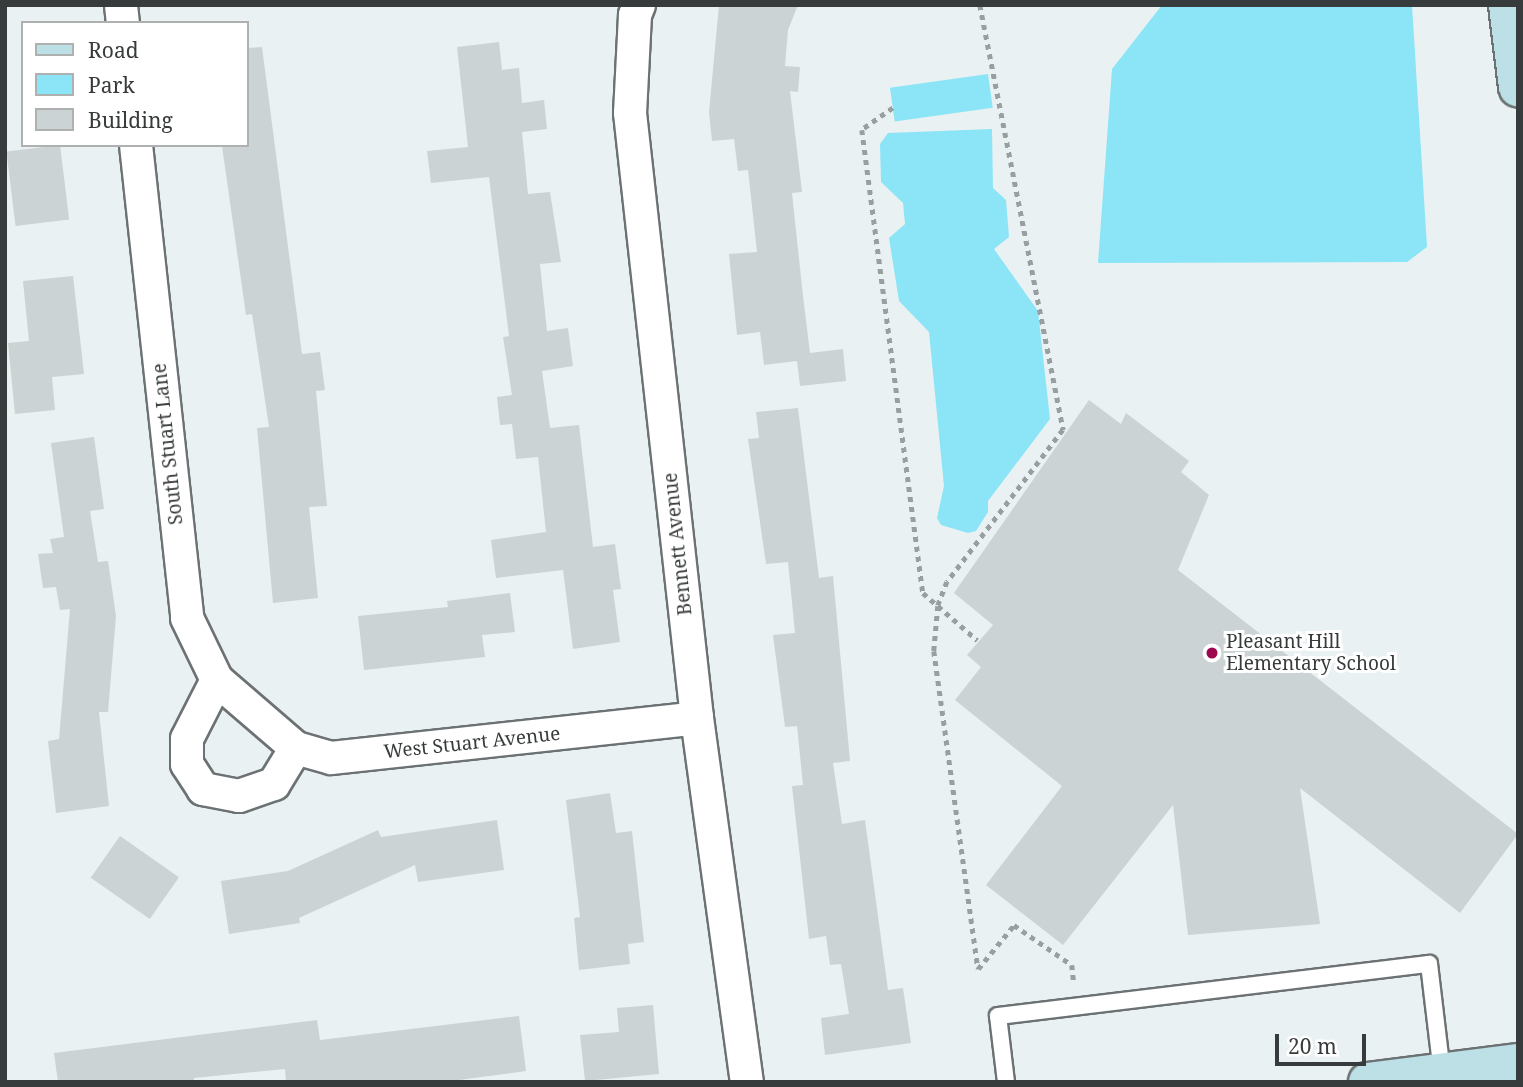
<!DOCTYPE html>
<style>
body{margin:0}
#map{position:relative;width:1523px;height:1087px;overflow:hidden;background:#e9f1f2;font-family:"Noto Serif",serif}
div>[style]{position:absolute}
[style*='--x']{left:calc(var(--x)*1px);top:calc(var(--y)*1px);width:calc(var(--w)*1px);rotate:calc(var(--a)*1deg)}
.green>*{inset:0;background:#8be5f7;transform-origin:0 0}
.building>*{inset:0;background:#ccd3d5;transform-origin:0 0}
.path>*{height:4.5px;margin-top:-2.25px;transform-origin:0;background:repeating-linear-gradient(90deg,#999fa0 0 5px,transparent 0 10px)}
.roads{filter:drop-shadow(2px 0 #6c7274) drop-shadow(-2px 0 #6c7274) drop-shadow(0 2px #6c7274) drop-shadow(0 -2px #6c7274)}
.lane>*{height:16px;margin:-8px;padding:0 8px;transform-origin:8px;border-radius:8px;background:#fff}
.street>*{height:32px;margin:-16px;padding:0 16px;transform-origin:16px;border-radius:16px;background:#fff}
.secondary>*{height:38px;margin:-19px;padding:0 19px;transform-origin:19px;border-radius:19px;background:#bde0e6}
.dots>*{width:19px;height:19px;translate:-50% -50%;box-sizing:border-box;border:4px solid #fff;border-radius:50%}
span{translate:-50% -50%;white-space:nowrap;text-align:center;line-height:1.15;-webkit-text-stroke:6px #fff;paint-order:stroke}
.street-label{font-size:19px;color:#383b3c}
.poi-label{font-size:19px;color:#383b3c}
.left{translate:0 -50%;text-align:left}
.frame{position:absolute;inset:0;border:7px solid #383b3c;pointer-events:none}
.legend{position:absolute;left:21px;top:21px;width:228px;height:126px;box-sizing:border-box;background:#fff;border:2px solid #afb1b1;margin:0;padding:9px 12px;list-style:none;font-size:21px;color:#383b3c}
.legend li{display:flex;align-items:center;gap:14px;height:35px}
.legend b{width:35px;border:2px solid #afb1b1}
.scale{position:absolute;left:1275px;top:1034px;width:91px;height:32px;box-sizing:border-box;border:4px solid #383b3c;border-top:0;padding-left:9px;font-size:21px;line-height:24px;white-space:nowrap;color:#383b3c;-webkit-text-stroke:5px #fff;paint-order:stroke}
</style>
<div id="map">
<div class="green">
<div style="clip-path:polygon(1162px 5px,1412px 5px,1427px 247px,1407px 262px,1098px 263px,1112px 69px)"></div>
<div style="left:988px;top:74px;width:34px;height:99px;rotate:82deg"></div>
<div style="clip-path:polygon(992px 129px,993px 188px,1006px 200px,1009px 237px,994px 249px,1038px 311px,1050px 419px,988px 501px,988px 512px,976px 531px,968px 533px,941px 525px,937px 518px,944px 486px,929px 332px,899px 301px,889px 238px,905px 224px,903px 203px,881px 182px,880px 144px,888px 133px)"></div>
</div>
<div class="building">
<div style="clip-path:polygon(719px 5px,798px 5px,788px 30px,785px 66px,800px 67px,798px 92px,790px 91px,802px 192px,792px 193px,803px 296px,810px 353px,843px 349px,846px 381px,800px 386px,797px 361px,764px 365px,760px 332px,737px 335px,729px 254px,757px 252px,748px 170px,738px 171px,734px 139px,712px 141px,709px 112px)"></div>
<div style="clip-path:polygon(499px 42px,502px 70px,519px 68px,522px 103px,544px 100px,547px 129px,522px 132px,528px 194px,550px 192px,561px 262px,540px 264px,547px 331px,568px 328px,573px 366px,542px 371px,550px 428px,579px 425px,593px 547px,615px 544px,621px 589px,613px 590px,620px 642px,573px 649px,563px 570px,496px 578px,491px 540px,546px 532px,538px 457px,516px 459px,512px 424px,500px 425px,497px 397px,512px 395px,503px 337px,509px 336px,489px 177px,431px 183px,427px 151px,468px 147px,457px 47px)"></div>
<div style="clip-path:polygon(262px 47px,302px 354px,320px 352px,325px 390px,316px 391px,327px 506px,309px 507px,318px 598px,273px 603px,257px 428px,269px 427px,252px 314px,246px 315px,222px 146px,247px 145px,247px 48px)"></div>
<div style="left:60px;top:145px;width:75px;height:54px;rotate:83deg"></div>
<div style="clip-path:polygon(73px 276px,84px 374px,52px 377px,55px 410px,15px 414px,8px 343px,29px 341px,23px 281px)"></div>
<div style="clip-path:polygon(1089px 400px,1121px 424px,1126px 413px,1189px 461px,1181px 472px,1209px 495px,1178px 570px,1518px 834px,1460px 913px,1300px 788px,1320px 924px,1188px 935px,1173px 805px,1063px 945px,986px 885px,1062px 786px,955px 700px,981px 667px,967px 655px,993px 625px,954px 593px)"></div>
<div style="clip-path:polygon(798px 408px,819px 578px,833px 576px,850px 761px,833px 763px,842px 824px,865px 820px,888px 990px,903px 988px,911px 1043px,825px 1055px,821px 1018px,849px 1014px,841px 964px,830px 965px,826px 936px,809px 939px,792px 786px,803px 785px,797px 726px,785px 727px,773px 635px,795px 633px,788px 562px,766px 564px,748px 439px,759px 438px,756px 412px)"></div>
<div style="clip-path:polygon(94px 437px,104px 509px,90px 511px,98px 562px,108px 561px,116px 616px,108px 712px,99px 712px,109px 806px,56px 813px,48px 741px,59px 739px,70px 609px,60px 610px,56px 587px,43px 588px,38px 554px,53px 553px,50px 539px,64px 537px,51px 443px)"></div>
<div style="clip-path:polygon(510px 593px,515px 632px,482px 635px,485px 657px,364px 670px,358px 616px,448px 607px,447px 601px)"></div>
<div style="clip-path:polygon(610px 793px,616px 833px,632px 831px,644px 942px,628px 944px,630px 964px,579px 970px,574px 918px,580px 917px,566px 800px)"></div>
<div style="clip-path:polygon(497px 820px,504px 870px,418px 882px,415px 865px,299px 918px,300px 923px,229px 934px,221px 881px,288px 871px,378px 830px,381px 837px)"></div>
<div style="left:120px;top:836px;width:72px;height:51px;rotate:35deg"></div>
<div style="clip-path:polygon(653px 1005px,659px 1074px,585px 1081px,580px 1035px,619px 1032px,617px 1008px)"></div>
<div style="clip-path:polygon(519px 1016px,526px 1071px,444px 1082px,286px 1082px,285px 1069px,194px 1078px,194px 1082px,58px 1082px,54px 1053px,317px 1020px,320px 1040px)"></div>
</div>
<div class="path">
<div style="--x:980;--y:5;--w:433;--a:78.9"></div>
<div style="--x:1063;--y:430;--w:191;--a:127.3"></div>
<div style="--x:947;--y:582;--w:26;--a:111"></div>
<div style="--x:938;--y:606;--w:45;--a:95.1"></div>
<div style="--x:934;--y:651;--w:321;--a:82.1"></div>
<div style="--x:978;--y:969;--w:57;--a:-50.7"></div>
<div style="--x:1014;--y:925;--w:70;--a:34.6"></div>
<div style="--x:1072;--y:965;--w:18;--a:84"></div>
<div style="--x:893;--y:108;--w:38;--a:145"></div>
<div style="--x:862;--y:130;--w:467;--a:82.5"></div>
<div style="--x:923;--y:593;--w:72;--a:41"></div>
</div>
<div class="roads">
<div class="lane">
<div style="--x:1006;--y:1082;--w:66;--a:-96.9"></div>
<div style="--x:998;--y:1016;--w:434;--a:-6.9"></div>
<div style="--x:1429;--y:964;--w:110;--a:83.2"></div>
</div>
<div class="street">
<div style="--x:121;--y:5;--w:18;--a:84"></div>
<div style="--x:639;--y:5;--w:11;--a:112"></div>
<div style="--x:635;--y:15;--w:98;--a:92.9"></div>
<div style="--x:630;--y:113;--w:609;--a:83.68"></div>
<div style="--x:697;--y:718;--w:367;--a:82.2"></div>
<div style="--x:136;--y:145;--w:476;--a:83.8"></div>
<div style="--x:187;--y:618;--w:69;--a:64.2"></div>
<div style="--x:217;--y:680;--w:104;--a:40.7"></div>
<div style="--x:296;--y:748;--w:36;--a:16"></div>
<div style="--x:331;--y:758;--w:368;--a:-6.2"></div>
<div style="--x:217;--y:680;--w:66;--a:117"></div>
<div style="--x:187;--y:739;--w:25;--a:90"></div>
<div style="--x:187;--y:764;--w:30;--a:57"></div>
<div style="--x:203;--y:789;--w:37;--a:11"></div>
<div style="--x:239;--y:796;--w:37;--a:-19"></div>
<div style="--x:274;--y:784;--w:42;--a:-58.6"></div>
</div>
<div class="secondary">
<div style="--x:1508;--y:5;--w:83;--a:83"></div>
<div style="--x:1368;--y:1082;--w:151;--a:-7.2"></div>
</div>
</div>
<div class="dots">
<div style="left:1212px;top:653px;background:#9e064e"></div>
</div>
<div class="street-label">
<span style="left:168px;top:444px;rotate:-96deg">South Stuart Lane</span>
<span style="left:678px;top:544px;rotate:-96deg">Bennett Avenue</span>
<span style="left:472px;top:743px;rotate:-6deg">West Stuart Avenue</span>
</div>
<div class="poi-label">
<span class="left" style="left:1226px;top:653px">Pleasant Hill<br>Elementary School</span>
</div>
<div class="frame"></div>
<ul class="legend">
<li><b style="height:9px;background:#bde0e6"></b>Road</li>
<li><b style="height:19px;background:#8be5f7"></b>Park</li>
<li><b style="height:19px;background:#ccd3d5"></b>Building</li>
</ul>
<div class="scale">20 m</div>
</div>
